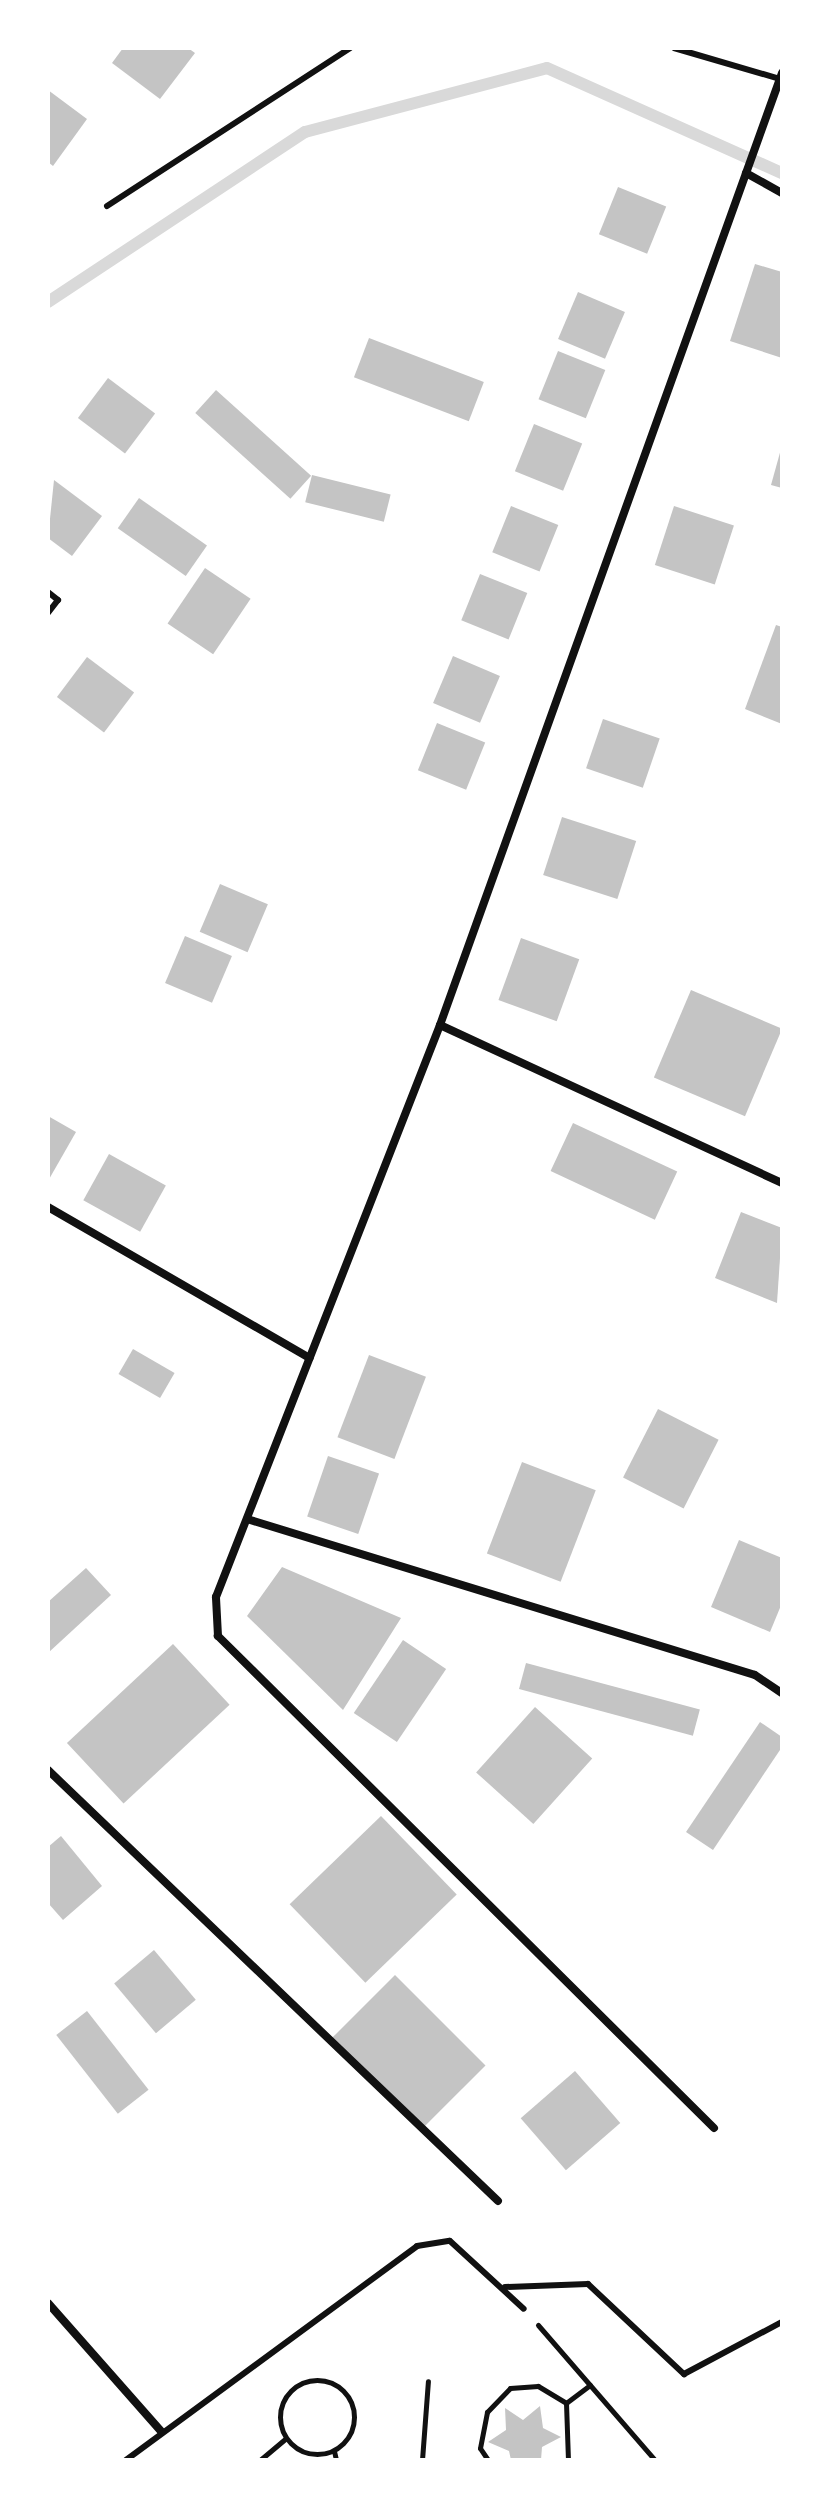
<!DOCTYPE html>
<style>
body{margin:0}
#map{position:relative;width:830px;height:2508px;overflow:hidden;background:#fff;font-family:"Fira Sans Condensed",sans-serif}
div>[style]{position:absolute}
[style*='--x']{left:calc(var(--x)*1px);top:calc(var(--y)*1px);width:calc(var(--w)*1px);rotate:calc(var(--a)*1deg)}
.stream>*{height:12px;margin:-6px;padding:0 6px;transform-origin:6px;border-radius:6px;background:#d9d9d9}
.building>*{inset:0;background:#c4c4c4;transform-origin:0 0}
.path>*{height:5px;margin:-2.5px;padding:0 2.5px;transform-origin:2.5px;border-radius:2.5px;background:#111}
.path>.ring{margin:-2.5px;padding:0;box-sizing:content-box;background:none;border:5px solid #111;border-radius:50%}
.service>*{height:6px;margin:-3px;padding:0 3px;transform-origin:3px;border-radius:3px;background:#111}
.minor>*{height:8px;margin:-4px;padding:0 4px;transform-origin:4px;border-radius:4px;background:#111}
span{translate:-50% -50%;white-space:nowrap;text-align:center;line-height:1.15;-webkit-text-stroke:6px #fff;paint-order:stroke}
.frame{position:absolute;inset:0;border:50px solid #fff;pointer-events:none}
</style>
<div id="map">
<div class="stream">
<div style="--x:48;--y:302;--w:308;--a:-33.5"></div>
<div style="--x:305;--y:132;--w:250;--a:-14.8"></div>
<div style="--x:547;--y:68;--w:257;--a:24.1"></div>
</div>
<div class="building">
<div style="clip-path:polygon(123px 48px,188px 48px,195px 53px,160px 99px,112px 63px)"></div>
<div style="clip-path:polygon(48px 90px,87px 119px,53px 166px,48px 162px)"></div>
<div style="left:618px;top:187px;width:52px;height:51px;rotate:22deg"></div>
<div style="clip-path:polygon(755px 264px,782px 272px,782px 358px,730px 341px)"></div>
<div style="left:578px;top:292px;width:51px;height:51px;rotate:23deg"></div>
<div style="left:369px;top:338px;width:123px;height:42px;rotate:21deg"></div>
<div style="left:558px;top:351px;width:51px;height:52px;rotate:22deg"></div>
<div style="left:108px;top:378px;width:59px;height:50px;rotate:37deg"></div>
<div style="left:216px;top:390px;width:128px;height:31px;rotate:42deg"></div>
<div style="left:534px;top:424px;width:52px;height:51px;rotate:22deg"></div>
<div style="clip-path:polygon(781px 449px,782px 449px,782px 488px,771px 485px)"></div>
<div style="left:312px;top:475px;width:81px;height:28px;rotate:14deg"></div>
<div style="clip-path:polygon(54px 480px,102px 516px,72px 556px,48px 538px)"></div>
<div style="left:139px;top:498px;width:83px;height:37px;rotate:35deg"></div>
<div style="left:511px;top:506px;width:51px;height:50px;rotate:22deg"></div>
<div style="left:674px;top:506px;width:63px;height:62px;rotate:18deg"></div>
<div style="left:205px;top:568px;width:55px;height:67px;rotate:34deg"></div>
<div style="left:480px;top:574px;width:51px;height:50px;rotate:22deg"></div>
<div style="clip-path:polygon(776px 625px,782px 627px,782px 724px,745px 709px)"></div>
<div style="left:453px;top:656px;width:51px;height:51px;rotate:23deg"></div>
<div style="left:87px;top:657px;width:59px;height:50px;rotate:37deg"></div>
<div style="left:603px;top:719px;width:60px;height:52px;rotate:19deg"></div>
<div style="left:437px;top:723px;width:52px;height:51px;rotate:22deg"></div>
<div style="left:562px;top:817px;width:78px;height:61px;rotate:18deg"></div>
<div style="left:220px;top:884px;width:52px;height:52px;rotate:23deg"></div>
<div style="left:185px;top:936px;width:51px;height:51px;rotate:23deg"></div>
<div style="left:521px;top:938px;width:62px;height:66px;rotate:20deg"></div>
<div style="left:691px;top:990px;width:99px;height:95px;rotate:23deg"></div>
<div style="clip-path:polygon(48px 1116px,76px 1132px,48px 1181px)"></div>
<div style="left:573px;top:1123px;width:115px;height:53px;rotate:25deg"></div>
<div style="left:109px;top:1154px;width:65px;height:53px;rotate:29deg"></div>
<div style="clip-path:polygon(741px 1212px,782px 1228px,777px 1303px,715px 1278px)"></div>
<div style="left:133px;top:1349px;width:48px;height:29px;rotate:30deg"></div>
<div style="left:369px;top:1355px;width:61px;height:88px;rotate:21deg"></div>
<div style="left:658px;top:1409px;width:68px;height:77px;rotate:27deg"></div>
<div style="left:328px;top:1456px;width:54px;height:64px;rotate:19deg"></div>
<div style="left:522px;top:1462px;width:79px;height:98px;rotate:21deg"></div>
<div style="clip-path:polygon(739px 1540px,782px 1558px,782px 1603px,770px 1632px,711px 1607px)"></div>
<div style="clip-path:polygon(282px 1567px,401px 1618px,343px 1710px,247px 1616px)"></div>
<div style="clip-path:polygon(86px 1568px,111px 1595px,48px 1653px,48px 1602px)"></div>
<div style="left:403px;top:1640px;width:52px;height:88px;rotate:34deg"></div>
<div style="left:173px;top:1644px;width:83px;height:145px;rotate:47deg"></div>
<div style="left:526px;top:1663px;width:180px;height:27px;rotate:15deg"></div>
<div style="left:535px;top:1707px;width:77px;height:88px;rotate:42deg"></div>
<div style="clip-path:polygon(760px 1722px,782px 1737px,782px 1747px,713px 1850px,686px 1832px)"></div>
<div style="left:381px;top:1816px;width:109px;height:127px;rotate:46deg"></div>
<div style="clip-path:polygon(61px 1836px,102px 1886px,63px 1920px,48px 1903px,48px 1847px)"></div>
<div style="left:154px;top:1950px;width:65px;height:52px;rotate:50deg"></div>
<div style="left:395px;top:1975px;width:128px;height:91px;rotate:45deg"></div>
<div style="left:87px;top:2011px;width:100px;height:39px;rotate:52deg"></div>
<div style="left:575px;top:2071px;width:69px;height:72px;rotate:49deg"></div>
<div style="clip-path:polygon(540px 2406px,543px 2428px,561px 2437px,542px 2447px,541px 2460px,511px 2460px,509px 2451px,488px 2442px,506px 2430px,505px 2408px,523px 2420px)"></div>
</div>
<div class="path">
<div style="--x:538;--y:2325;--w:179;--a:49.1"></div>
<div class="ring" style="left:280px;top:2380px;width:69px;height:69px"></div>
<div style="--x:566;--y:2403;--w:57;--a:88"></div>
<div style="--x:334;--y:2451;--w:9;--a:77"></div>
<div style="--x:203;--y:2460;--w:21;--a:0"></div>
<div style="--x:260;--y:2460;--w:33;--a:-40"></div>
<div style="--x:422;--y:2460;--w:79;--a:-85.7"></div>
<div style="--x:488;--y:2460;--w:14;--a:-124"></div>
<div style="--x:480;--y:2448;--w:37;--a:-79"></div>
<div style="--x:487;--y:2412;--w:33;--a:-46"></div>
<div style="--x:510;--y:2388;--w:28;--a:-4"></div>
<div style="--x:538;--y:2386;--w:33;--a:31"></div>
<div style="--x:566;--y:2403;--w:30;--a:-37"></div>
</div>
<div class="service">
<div style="--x:674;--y:48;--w:110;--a:16.3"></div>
<div style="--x:107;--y:206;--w:290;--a:-33"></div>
<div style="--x:48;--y:592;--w:13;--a:39"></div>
<div style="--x:58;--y:600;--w:16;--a:128"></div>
<div style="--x:505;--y:2287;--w:83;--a:-2.1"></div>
<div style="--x:588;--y:2284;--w:132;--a:43.2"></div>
<div style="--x:684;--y:2374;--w:111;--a:-28"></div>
<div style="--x:126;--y:2460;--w:361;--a:-36.3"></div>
<div style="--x:417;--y:2246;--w:33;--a:-9"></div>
<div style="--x:450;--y:2241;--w:100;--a:42.6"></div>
</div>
<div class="minor">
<div style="--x:746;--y:173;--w:41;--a:29.1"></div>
<div style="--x:440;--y:1025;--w:377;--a:24.8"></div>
<div style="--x:48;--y:1207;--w:302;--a:30"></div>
<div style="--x:247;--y:1519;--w:531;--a:17.07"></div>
<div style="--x:755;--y:1675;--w:32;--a:34"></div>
<div style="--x:48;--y:1770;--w:623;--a:43.76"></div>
<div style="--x:714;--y:2128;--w:699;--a:-135.23"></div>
<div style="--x:218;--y:1636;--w:39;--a:-93"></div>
<div style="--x:216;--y:1597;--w:614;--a:-68.61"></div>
<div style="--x:440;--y:1025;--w:1012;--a:-70.24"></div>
<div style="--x:48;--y:2303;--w:171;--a:48.6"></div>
</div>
<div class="frame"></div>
</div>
